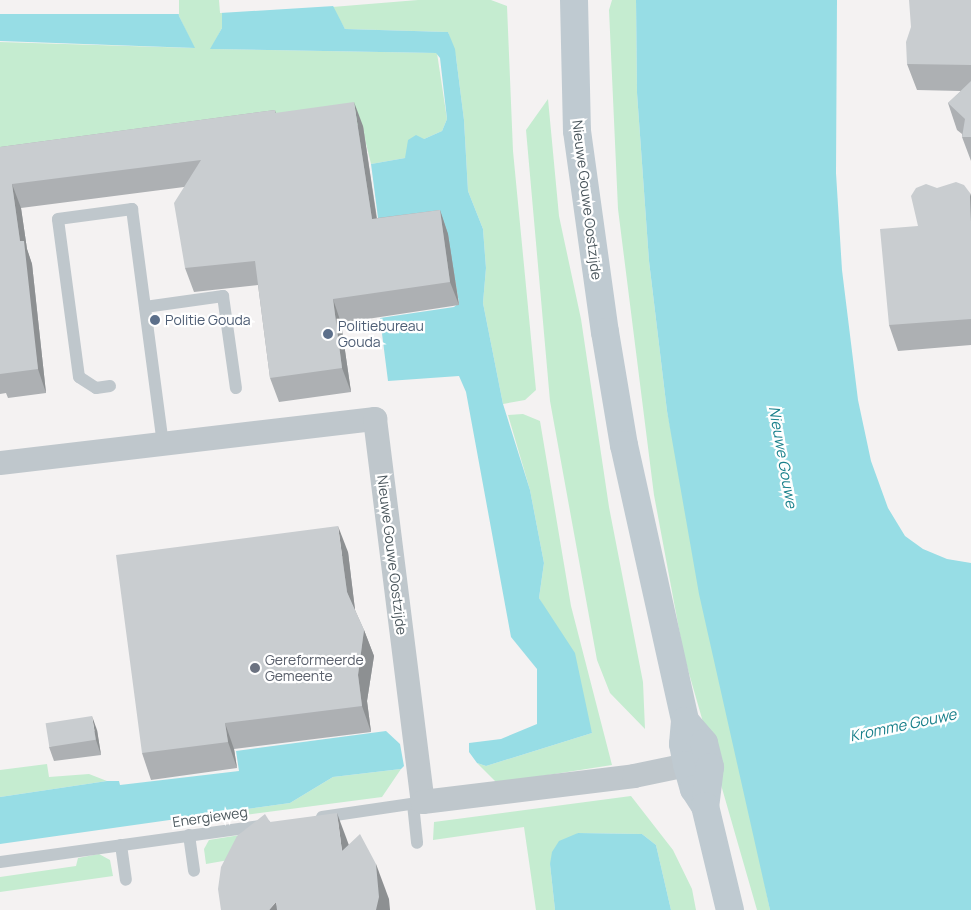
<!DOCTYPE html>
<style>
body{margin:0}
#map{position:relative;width:971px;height:910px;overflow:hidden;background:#f4f2f2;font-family:Manrope,sans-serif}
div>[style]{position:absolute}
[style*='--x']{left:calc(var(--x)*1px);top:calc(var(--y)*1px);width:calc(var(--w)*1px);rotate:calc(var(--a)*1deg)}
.green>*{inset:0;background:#c5ecd0}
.water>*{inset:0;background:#97dde5}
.pier>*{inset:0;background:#f4f2f2;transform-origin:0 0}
.service>*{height:12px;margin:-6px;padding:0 6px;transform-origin:6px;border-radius:6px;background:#bfc7cc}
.minor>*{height:24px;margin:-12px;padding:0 12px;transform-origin:12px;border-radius:12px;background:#bfc7cc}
.secondary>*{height:28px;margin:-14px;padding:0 14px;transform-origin:14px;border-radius:14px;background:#bfcad1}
.wall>*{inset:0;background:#adb0b3}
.shaded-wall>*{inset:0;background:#8d9092}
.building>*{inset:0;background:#c9cdd0;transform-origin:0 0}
.dots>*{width:14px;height:14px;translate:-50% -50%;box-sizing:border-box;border:2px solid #fff;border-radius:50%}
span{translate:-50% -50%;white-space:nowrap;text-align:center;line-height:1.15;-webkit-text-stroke:4.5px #fff;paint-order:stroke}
.street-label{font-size:14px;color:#4b575d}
.service-label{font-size:14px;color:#4e5e75}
.left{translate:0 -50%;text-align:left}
.worship-label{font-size:14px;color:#5b616d}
.water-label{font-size:15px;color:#19808b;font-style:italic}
</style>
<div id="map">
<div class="green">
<div style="clip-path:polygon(177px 0,222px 0,222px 28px,211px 49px,437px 53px,447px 119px,442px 131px,424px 139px,405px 158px,371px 164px,362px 127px,0 161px,0 42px,194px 48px,179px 16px)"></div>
<div style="clip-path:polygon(418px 0,491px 0,507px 6px,513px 151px,536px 390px,525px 400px,503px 404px,483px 303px,486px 268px,483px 229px,468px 191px,464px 120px,456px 57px,448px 32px,345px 29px,332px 7px)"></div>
<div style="clip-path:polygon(612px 0,636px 0,637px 93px,649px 261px,667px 411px,770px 910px,757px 910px,684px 656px,654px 495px,618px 209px,609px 10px)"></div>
<div style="clip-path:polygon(548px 99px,559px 216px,581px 319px,609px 507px,643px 682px,645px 729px,610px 693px,597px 660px,550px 401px,526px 130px)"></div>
<div style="clip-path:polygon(523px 414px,540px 421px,571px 606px,612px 765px,497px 783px,477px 763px,486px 766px,592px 733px,550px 618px,539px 598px,544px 563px,530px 490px,508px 415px)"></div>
<div style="clip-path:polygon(47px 764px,49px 777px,89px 774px,107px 781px,0 797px,0 770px)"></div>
<div style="clip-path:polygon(401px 769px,382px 797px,215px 819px,195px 816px,290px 803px,333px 777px)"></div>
<div style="clip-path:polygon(631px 796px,673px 850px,692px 889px,696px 910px,671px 910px,656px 845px,642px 834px,578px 833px,550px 864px,555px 910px,536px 910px,524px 827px,433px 840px,434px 822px)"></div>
<div style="clip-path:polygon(240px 835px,246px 857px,206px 864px,204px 849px,209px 840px)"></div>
<div style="clip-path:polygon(99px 854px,110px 860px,113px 876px,0 892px,0 877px,76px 866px,78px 858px)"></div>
</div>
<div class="water">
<div style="clip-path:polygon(0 0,177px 0,179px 16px,195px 48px,0 41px)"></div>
<div style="clip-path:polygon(330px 0,345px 29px,448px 32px,455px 49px,464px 120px,468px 191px,483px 229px,486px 268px,483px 303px,503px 404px,530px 490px,544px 563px,539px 598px,575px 653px,592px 733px,486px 766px,477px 763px,469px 752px,469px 743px,501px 739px,537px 724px,537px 669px,511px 637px,466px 392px,459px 376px,388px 381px,380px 318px,454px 307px,459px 303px,447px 235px,381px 241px,371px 164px,405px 158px,408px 140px,416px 135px,424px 139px,442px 131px,447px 119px,440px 58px,436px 53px,210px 49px,222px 28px,222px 5px)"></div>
<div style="clip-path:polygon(636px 0,837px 0,836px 173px,842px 270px,858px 400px,871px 461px,888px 508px,905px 536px,923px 549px,947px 559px,971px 563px,971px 910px,770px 910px,699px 594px,667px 411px,649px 261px,637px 93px)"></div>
<div style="clip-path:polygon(386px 731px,400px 744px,404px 766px,401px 769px,333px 777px,290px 803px,0 844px,0 797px,107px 781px,119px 781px,120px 785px,239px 771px,236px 751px)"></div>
<div style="clip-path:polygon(578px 833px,642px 834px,656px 845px,671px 910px,555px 910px,550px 864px,552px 852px,559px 841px)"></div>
</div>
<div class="pier">
<div style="left:0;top:0;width:179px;height:14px"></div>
<div style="clip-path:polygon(219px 0,333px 0,334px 6px,220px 13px)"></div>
</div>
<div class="service">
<div style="--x:145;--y:307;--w:79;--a:-8"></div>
<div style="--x:223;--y:296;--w:93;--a:82"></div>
<div style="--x:110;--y:386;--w:14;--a:172"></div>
<div style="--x:96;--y:388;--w:20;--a:-147"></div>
<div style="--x:79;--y:377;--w:159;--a:-97.6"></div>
<div style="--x:58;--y:219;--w:75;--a:-7.7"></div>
<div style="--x:132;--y:209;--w:237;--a:82.5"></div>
<div style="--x:413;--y:804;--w:39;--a:84"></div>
<div style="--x:322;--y:817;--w:102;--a:-8.4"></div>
<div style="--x:189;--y:835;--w:36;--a:82"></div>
<div style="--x:121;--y:845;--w:35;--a:82"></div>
<div style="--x:0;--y:862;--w:268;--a:-7.9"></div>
</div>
<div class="minor">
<div style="--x:0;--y:463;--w:378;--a:-6.7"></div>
<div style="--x:375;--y:419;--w:386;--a:82.9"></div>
<div style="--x:423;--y:802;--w:213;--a:-7"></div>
<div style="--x:634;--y:776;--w:54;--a:-11.7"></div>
<div style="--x:687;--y:765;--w:18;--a:43"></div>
</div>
<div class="secondary">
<div style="--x:574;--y:0;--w:131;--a:88.7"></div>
<div style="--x:577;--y:131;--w:203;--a:82.1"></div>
<div style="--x:605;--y:332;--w:115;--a:80.5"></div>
<div style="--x:624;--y:445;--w:283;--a:77.5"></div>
<div style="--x:685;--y:721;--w:23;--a:95"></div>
<div style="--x:683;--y:744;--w:21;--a:79"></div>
<div style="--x:687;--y:765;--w:25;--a:74"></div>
<div style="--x:694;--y:789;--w:20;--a:57"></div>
<div style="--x:685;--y:721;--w:29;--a:49"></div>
<div style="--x:704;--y:743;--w:25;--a:76"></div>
<div style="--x:710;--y:767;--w:39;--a:97"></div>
<div style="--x:705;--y:806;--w:107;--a:76.5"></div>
</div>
<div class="wall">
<div style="clip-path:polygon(971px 0,971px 161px,962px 137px,962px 134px,957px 130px,948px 103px,961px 91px,917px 90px,907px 64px)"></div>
<div style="clip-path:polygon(275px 110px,276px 113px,363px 126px,377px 218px,440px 210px,448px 234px,459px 305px,341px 323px,351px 392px,279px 402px,270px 378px,258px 285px,194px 292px,185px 268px,184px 187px,21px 208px,27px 249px,32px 264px,46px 393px,8px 398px,6px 393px,0 394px,0 147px)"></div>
<div style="clip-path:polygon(937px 188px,970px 193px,971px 197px,971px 345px,898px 351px,889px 325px,918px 226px)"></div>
<div style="clip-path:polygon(348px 552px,355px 610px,364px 630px,374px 656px,367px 701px,371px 732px,234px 749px,237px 768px,151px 780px,142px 753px)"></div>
<div style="clip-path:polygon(97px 730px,101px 755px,54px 761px,49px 747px)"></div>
</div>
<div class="shaded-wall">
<div style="clip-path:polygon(354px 102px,363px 126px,380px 242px,372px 219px)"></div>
<div style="clip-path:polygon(12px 184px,21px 208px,27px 249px,32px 264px,46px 393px,38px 369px)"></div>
<div style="clip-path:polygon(970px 193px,971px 197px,971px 224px,970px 222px)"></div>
<div style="clip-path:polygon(440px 210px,448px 234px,459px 305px,450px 282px)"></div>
<div style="clip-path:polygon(333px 299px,341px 323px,351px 392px,342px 368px)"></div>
<div style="clip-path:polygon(338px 526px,348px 552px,356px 618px,347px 592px)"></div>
<div style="clip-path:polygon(364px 630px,374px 656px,367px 701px,371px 732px,362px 706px,358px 675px)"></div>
<div style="clip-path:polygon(92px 716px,97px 730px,101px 755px,96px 740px)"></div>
<div style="clip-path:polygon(225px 723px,234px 749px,237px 768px,228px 742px)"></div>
<div style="clip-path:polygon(337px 813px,350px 848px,342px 851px)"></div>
<div style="clip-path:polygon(376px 864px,389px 899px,390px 910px,376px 910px)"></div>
<div style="clip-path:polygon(276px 902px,278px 910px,269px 910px)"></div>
</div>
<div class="building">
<div style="clip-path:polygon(909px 0,971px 0,971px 65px,907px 64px,906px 42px,911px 27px)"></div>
<div style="clip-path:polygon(971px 81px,971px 137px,962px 137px,965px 119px,948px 103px)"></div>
<div style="clip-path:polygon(354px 102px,372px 219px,440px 210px,450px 282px,333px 299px,342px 368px,270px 378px,255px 261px,185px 268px,174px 203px,201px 160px,12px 184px,20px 241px,24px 241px,38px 369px,0 374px,0 147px,275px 110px,275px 113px)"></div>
<div style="clip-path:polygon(956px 182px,964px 185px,970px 193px,971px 222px,971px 319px,889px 325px,880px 229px,918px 226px,911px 196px,916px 188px,926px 184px,937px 188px)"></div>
<div style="clip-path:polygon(338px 526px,347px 592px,364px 630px,358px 675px,362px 706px,225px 723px,228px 742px,142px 753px,116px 555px)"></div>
<div style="left:92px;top:716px;width:24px;height:47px;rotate:81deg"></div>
<div style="clip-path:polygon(337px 813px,342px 851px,360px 834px,376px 864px,379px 897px,376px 910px,277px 910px,276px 902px,269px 910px,221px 910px,218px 889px,221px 867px,237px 836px,265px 814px,270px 822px)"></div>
</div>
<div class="dots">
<div style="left:155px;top:320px;background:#5c6f8a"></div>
<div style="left:328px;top:334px;background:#5c6f8a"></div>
<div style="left:255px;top:668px;background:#6b7280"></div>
</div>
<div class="street-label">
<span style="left:587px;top:200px;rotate:83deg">Nieuwe Gouwe Oostzijde</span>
<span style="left:392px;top:555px;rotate:83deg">Nieuwe Gouwe Oostzijde</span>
<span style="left:210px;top:817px;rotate:-8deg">Energieweg</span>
</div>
<div class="service-label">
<span class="left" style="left:165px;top:320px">Politie Gouda</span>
<span class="left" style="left:338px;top:334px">Politiebureau<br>Gouda</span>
</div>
<div class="worship-label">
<span class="left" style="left:265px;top:668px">Gereformeerde<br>Gemeente</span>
</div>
<div class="water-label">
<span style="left:783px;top:457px;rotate:80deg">Nieuwe Gouwe</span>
<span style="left:903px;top:725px;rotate:-12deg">Kromme Gouwe</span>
</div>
</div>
